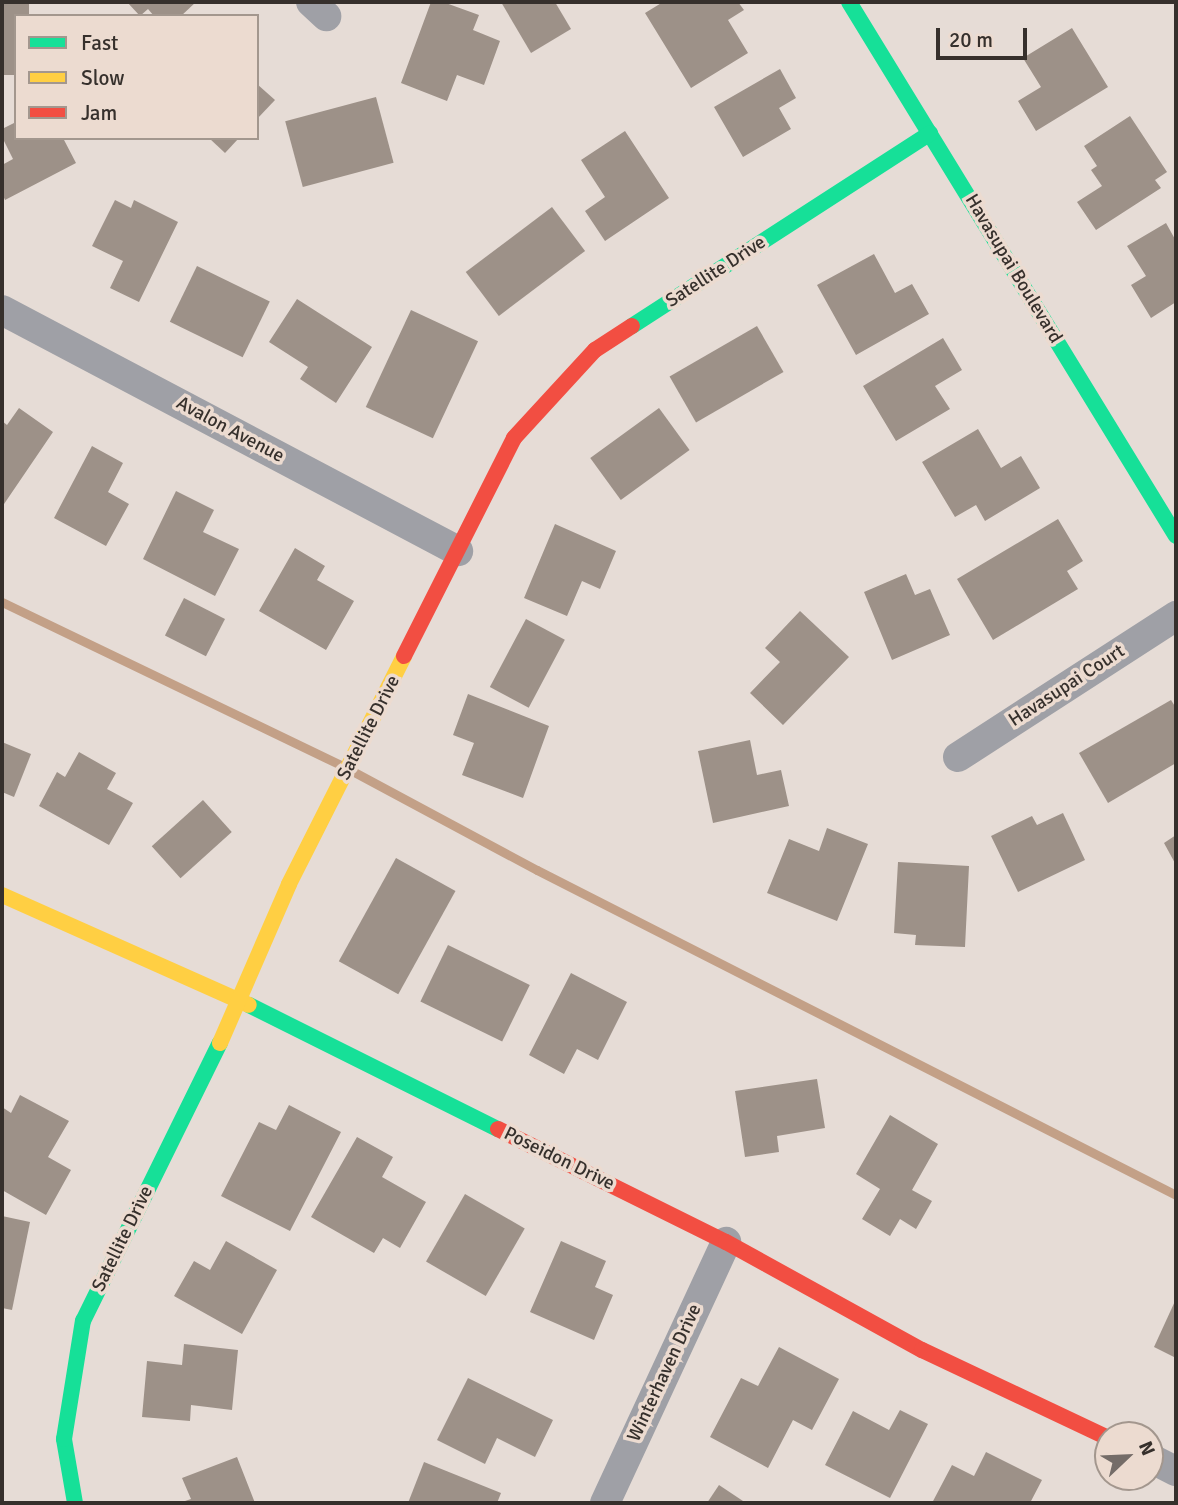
<!DOCTYPE html>
<style>
body{margin:0}
#map{position:relative;width:1178px;height:1505px;overflow:hidden;background:#e6dcd6;font-family:Signika,sans-serif}
div>[style]{position:absolute}
[style*='--x']{left:calc(var(--x)*1px);top:calc(var(--y)*1px);width:calc(var(--w)*1px);rotate:calc(var(--a)*1deg)}
.stream>*{height:9px;margin:-4.5px;padding:0 4.5px;transform-origin:4.5px;border-radius:4.5px;background:#c3a087}
.building>*{inset:0;background:#9d9188;transform-origin:0 0}
.street>*{height:30px;margin:-15px;padding:0 15px;transform-origin:15px;border-radius:15px;background:#9fa0a6}
.fast>*{height:16px;margin:-8px;padding:0 8px;transform-origin:8px;border-radius:8px;background:#16e098}
.slow>*{height:16px;margin:-8px;padding:0 8px;transform-origin:8px;border-radius:8px;background:#ffcf43}
.jam>*{height:16px;margin:-8px;padding:0 8px;transform-origin:8px;border-radius:8px;background:#f24e42}
span{translate:-50% -50%;white-space:nowrap;text-align:center;line-height:1.15;-webkit-text-stroke:7px #ecdbd0;paint-order:stroke}
.street-label{font-size:19px;color:#36302c}
.frame{position:absolute;inset:0;border:4px solid #36302c;pointer-events:none}
.legend{position:absolute;left:14px;top:14px;width:245px;height:126px;box-sizing:border-box;background:#ecdbd0;border:2px solid #a3978e;margin:0;padding:9px 12px;list-style:none;font-size:21px;color:#36302c}
.legend li{display:flex;align-items:center;gap:14px;height:35px}
.legend b{width:35px;border:2px solid #a3978e}
.north{position:absolute;left:1094px;top:1421px;width:70px;height:70px;box-sizing:border-box;background:#ecdbd0;border:2px solid #a3978e;border-radius:50%;rotate:67deg;font-size:19px;font-weight:700;line-height:28px;text-align:center;color:#36302c}
.north::after{content:'';display:block;margin:auto;width:24px;height:32px;background:#746c68;clip-path:polygon(50% 0,100% 100%,50% 72%,0 100%)}
.scale{position:absolute;left:936px;top:28px;width:91px;height:32px;box-sizing:border-box;border:4px solid #36302c;border-top:0;padding-left:9px;font-size:21px;line-height:24px;white-space:nowrap;color:#36302c;-webkit-text-stroke:5px #ecdbd0;paint-order:stroke}
</style>
<div id="map">
<div class="stream">
<div style="--x:2;--y:602;--w:376;--a:25.7"></div>
<div style="--x:356;--y:773;--w:205;--a:28.2"></div>
<div style="--x:537;--y:870;--w:717;--a:26.96"></div>
</div>
<div class="building">
<div style="clip-path:polygon(2px 2px,29px 2px,29px 16px,16px 16px,16px 75px,2px 75px)"></div>
<div style="clip-path:polygon(127px 2px,196px 2px,181px 16px,154px 16px,148px 9px,140px 16px)"></div>
<div style="clip-path:polygon(431px 2px,443px 2px,479px 15px,473px 30px,500px 41px,484px 85px,457px 75px,447px 101px,401px 83px)"></div>
<div style="clip-path:polygon(501px 2px,555px 2px,571px 29px,531px 53px)"></div>
<div style="clip-path:polygon(663px 2px,738px 2px,744px 10px,728px 20px,748px 53px,691px 88px,645px 13px)"></div>
<div style="clip-path:polygon(1072px 28px,1108px 87px,1036px 131px,1018px 101px,1041px 87px,1023px 58px)"></div>
<div style="clip-path:polygon(780px 69px,796px 98px,779px 108px,791px 129px,743px 157px,714px 107px)"></div>
<div style="clip-path:polygon(257px 84px,275px 100px,257px 119px)"></div>
<div style="left:376px;top:97px;width:68px;height:94px;rotate:75deg"></div>
<div style="clip-path:polygon(1130px 116px,1167px 172px,1155px 180px,1161px 188px,1096px 230px,1077px 202px,1102px 186px,1091px 170px,1097px 166px,1084px 146px)"></div>
<div style="clip-path:polygon(16px 122px,16px 138px,63px 138px,76px 163px,5px 200px,2px 193px,2px 165px,13px 159px,2px 137px,2px 129px)"></div>
<div style="clip-path:polygon(625px 131px,669px 198px,605px 241px,585px 211px,605px 197px,581px 160px)"></div>
<div style="clip-path:polygon(209px 138px,239px 138px,225px 153px)"></div>
<div style="clip-path:polygon(115px 200px,131px 208px,134px 200px,178px 222px,139px 302px,110px 288px,123px 261px,92px 246px)"></div>
<div style="left:552px;top:207px;width:55px;height:108px;rotate:53deg"></div>
<div style="clip-path:polygon(1166px 223px,1176px 241px,1176px 302px,1151px 318px,1131px 285px,1146px 276px,1127px 246px)"></div>
<div style="clip-path:polygon(874px 254px,895px 293px,912px 284px,929px 314px,856px 355px,817px 285px)"></div>
<div style="left:197px;top:266px;width:81px;height:62px;rotate:26deg"></div>
<div style="clip-path:polygon(297px 299px,372px 347px,336px 403px,300px 379px,308px 367px,269px 342px)"></div>
<div style="left:411px;top:310px;width:74px;height:107px;rotate:25deg"></div>
<div style="left:757px;top:326px;width:53px;height:101px;rotate:60deg"></div>
<div style="clip-path:polygon(943px 338px,962px 370px,935px 386px,950px 409px,896px 441px,863px 386px)"></div>
<div style="clip-path:polygon(19px 408px,53px 432px,2px 507px,2px 421px,7px 425px)"></div>
<div style="left:659px;top:408px;width:52px;height:85px;rotate:54deg"></div>
<div style="clip-path:polygon(978px 429px,1001px 468px,1021px 456px,1040px 488px,985px 521px,976px 505px,955px 517px,922px 462px)"></div>
<div style="clip-path:polygon(92px 446px,123px 463px,108px 492px,129px 504px,106px 546px,54px 518px)"></div>
<div style="clip-path:polygon(176px 491px,214px 510px,203px 532px,239px 549px,215px 596px,143px 559px)"></div>
<div style="clip-path:polygon(1058px 519px,1083px 561px,1067px 571px,1078px 589px,993px 640px,957px 579px)"></div>
<div style="clip-path:polygon(555px 524px,616px 551px,600px 589px,582px 581px,567px 616px,524px 598px)"></div>
<div style="clip-path:polygon(295px 548px,325px 566px,317px 580px,354px 601px,326px 650px,259px 611px)"></div>
<div style="clip-path:polygon(906px 574px,915px 595px,930px 589px,950px 635px,892px 660px,864px 592px)"></div>
<div style="left:184px;top:598px;width:46px;height:42px;rotate:27deg"></div>
<div style="clip-path:polygon(800px 611px,849px 657px,783px 725px,750px 693px,780px 662px,765px 648px)"></div>
<div style="left:526px;top:619px;width:44px;height:77px;rotate:28deg"></div>
<div style="clip-path:polygon(468px 694px,549px 726px,523px 798px,462px 775px,474px 743px,453px 735px)"></div>
<div style="clip-path:polygon(1171px 700px,1176px 708px,1176px 763px,1108px 803px,1079px 753px)"></div>
<div style="clip-path:polygon(750px 740px,757px 775px,781px 770px,789px 806px,713px 823px,698px 751px)"></div>
<div style="clip-path:polygon(2px 742px,31px 754px,14px 797px,2px 792px)"></div>
<div style="clip-path:polygon(79px 752px,116px 773px,107px 789px,133px 803px,109px 845px,39px 806px,57px 772px,65px 777px)"></div>
<div style="left:203px;top:800px;width:43px;height:69px;rotate:48deg"></div>
<div style="clip-path:polygon(1063px 813px,1085px 860px,1018px 892px,991px 836px,1032px 816px,1037px 825px)"></div>
<div style="clip-path:polygon(827px 828px,868px 844px,837px 921px,767px 893px,789px 839px,819px 851px)"></div>
<div style="clip-path:polygon(1176px 835px,1176px 865px,1164px 843px)"></div>
<div style="left:396px;top:858px;width:68px;height:118px;rotate:29deg"></div>
<div style="clip-path:polygon(898px 862px,969px 866px,965px 947px,915px 945px,916px 935px,894px 933px)"></div>
<div style="left:448px;top:945px;width:91px;height:63px;rotate:26deg"></div>
<div style="clip-path:polygon(571px 973px,627px 1002px,598px 1060px,577px 1049px,564px 1074px,529px 1055px)"></div>
<div style="clip-path:polygon(817px 1079px,825px 1128px,777px 1136px,779px 1152px,745px 1157px,735px 1091px)"></div>
<div style="clip-path:polygon(20px 1095px,69px 1121px,48px 1157px,71px 1170px,46px 1215px,2px 1190px,2px 1107px,11px 1113px)"></div>
<div style="clip-path:polygon(289px 1105px,341px 1132px,290px 1231px,221px 1196px,259px 1122px,276px 1130px)"></div>
<div style="clip-path:polygon(890px 1115px,938px 1144px,912px 1190px,932px 1201px,916px 1229px,900px 1219px,890px 1236px,862px 1219px,880px 1189px,856px 1174px)"></div>
<div style="clip-path:polygon(357px 1137px,393px 1157px,382px 1177px,426px 1202px,400px 1248px,383px 1238px,374px 1253px,311px 1217px)"></div>
<div style="left:465px;top:1194px;width:69px;height:78px;rotate:30deg"></div>
<div style="clip-path:polygon(2px 1216px,30px 1222px,12px 1310px,2px 1308px)"></div>
<div style="clip-path:polygon(226px 1241px,277px 1270px,242px 1334px,174px 1296px,194px 1261px,210px 1270px)"></div>
<div style="clip-path:polygon(561px 1241px,606px 1261px,595px 1287px,613px 1295px,594px 1340px,530px 1312px)"></div>
<div style="clip-path:polygon(1176px 1299px,1176px 1358px,1154px 1347px)"></div>
<div style="clip-path:polygon(184px 1344px,238px 1350px,232px 1410px,191px 1405px,190px 1421px,142px 1417px,147px 1361px,182px 1365px)"></div>
<div style="clip-path:polygon(779px 1347px,839px 1379px,812px 1430px,793px 1420px,768px 1468px,710px 1437px,741px 1378px,758px 1386px)"></div>
<div style="clip-path:polygon(468px 1378px,553px 1420px,535px 1457px,497px 1438px,485px 1464px,437px 1440px)"></div>
<div style="clip-path:polygon(900px 1410px,928px 1424px,890px 1498px,825px 1465px,853px 1411px,889px 1430px)"></div>
<div style="clip-path:polygon(986px 1452px,1042px 1480px,1030px 1503px,932px 1503px,952px 1465px,974px 1476px)"></div>
<div style="clip-path:polygon(237px 1457px,255px 1503px,179px 1503px,191px 1499px,182px 1478px)"></div>
<div style="clip-path:polygon(424px 1462px,501px 1493px,497px 1503px,408px 1503px)"></div>
<div style="clip-path:polygon(719px 1485px,746px 1503px,707px 1503px)"></div>
</div>
<div class="street">
<div style="--x:311;--y:2;--w:21;--a:43"></div>
<div style="--x:2;--y:310;--w:516;--a:27.86"></div>
<div style="--x:958;--y:757;--w:260;--a:-32.9"></div>
<div style="--x:1150;--y:1458;--w:29;--a:27"></div>
<div style="--x:605;--y:1503;--w:288;--a:-65.1"></div>
</div>
<div class="fast">
<div style="--x:849;--y:2;--w:626;--a:58.52"></div>
<div style="--x:632;--y:326;--w:355;--a:-32.9"></div>
<div style="--x:249;--y:1005;--w:278;--a:26.5"></div>
<div style="--x:75;--y:1503;--w:65;--a:-99.8"></div>
<div style="--x:64;--y:1439;--w:120;--a:-80.9"></div>
<div style="--x:83;--y:1321;--w:310;--a:-63.8"></div>
</div>
<div class="slow">
<div style="--x:2;--y:895;--w:270;--a:24"></div>
<div style="--x:220;--y:1043;--w:173;--a:-66.5"></div>
<div style="--x:289;--y:884;--w:255;--a:-63.2"></div>
</div>
<div class="jam">
<div style="--x:404;--y:656;--w:244;--a:-63.2"></div>
<div style="--x:514;--y:438;--w:120;--a:-47.4"></div>
<div style="--x:595;--y:350;--w:44;--a:-33"></div>
<div style="--x:498;--y:1129;--w:254;--a:26.4"></div>
<div style="--x:726;--y:1242;--w:224;--a:28.9"></div>
<div style="--x:922;--y:1350;--w:206;--a:25.3"></div>
</div>
<div class="street-label">
<span style="left:1013px;top:269px;rotate:59deg">Havasupai Boulevard</span>
<span style="left:716px;top:272px;rotate:-33deg">Satellite Drive</span>
<span style="left:230px;top:430px;rotate:28deg">Avalon Avenue</span>
<span style="left:1067px;top:686px;rotate:-33deg">Havasupai Court</span>
<span style="left:369px;top:728px;rotate:-63deg">Satellite Drive</span>
<span style="left:559px;top:1159px;rotate:26deg">Poseidon Drive</span>
<span style="left:123px;top:1239px;rotate:-64deg">Satellite Drive</span>
<span style="left:665px;top:1373px;rotate:-65deg">Winterhaven Drive</span>
</div>
<div class="frame"></div>
<ul class="legend">
<li><b style="height:9px;background:#16e098"></b>Fast</li>
<li><b style="height:9px;background:#ffcf43"></b>Slow</li>
<li><b style="height:9px;background:#f24e42"></b>Jam</li>
</ul>
<div class="north">N</div>
<div class="scale">20 m</div>
</div>
